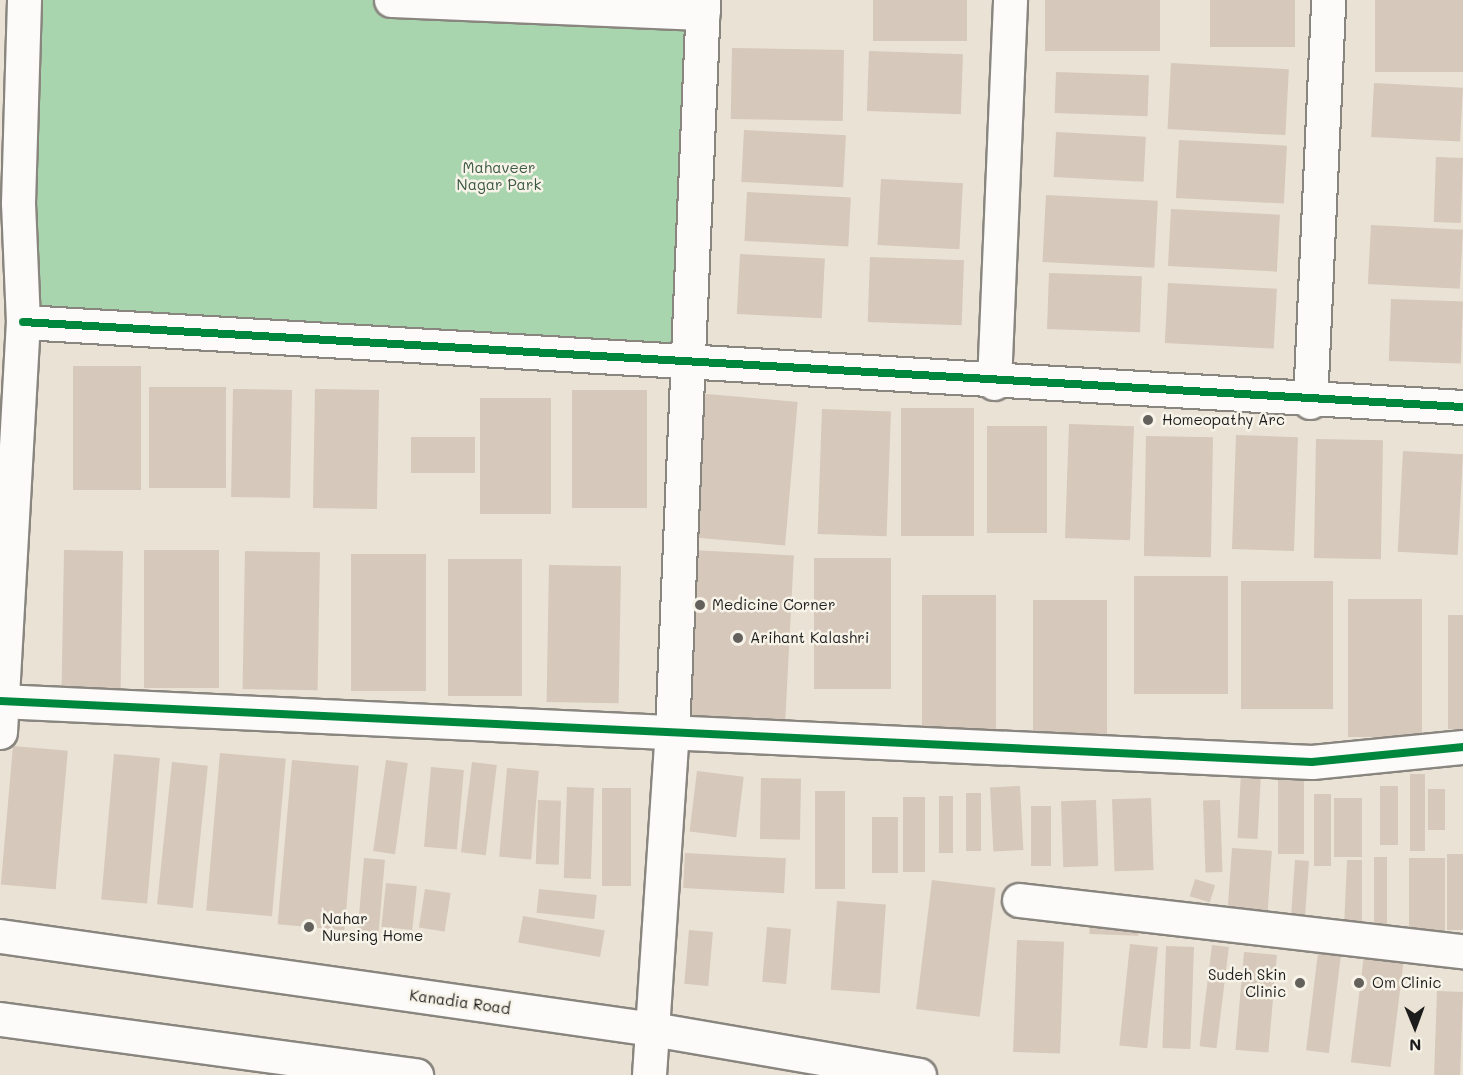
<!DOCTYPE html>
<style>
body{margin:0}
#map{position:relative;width:1463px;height:1075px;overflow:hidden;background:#eae2d5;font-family:Mali,sans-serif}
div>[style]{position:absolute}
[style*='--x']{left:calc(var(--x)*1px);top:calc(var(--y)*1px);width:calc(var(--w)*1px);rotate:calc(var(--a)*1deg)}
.green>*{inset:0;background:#a9d5ae}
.building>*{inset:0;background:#d6c8ba;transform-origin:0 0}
.roads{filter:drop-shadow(2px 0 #89857f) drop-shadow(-2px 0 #89857f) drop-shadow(0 2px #89857f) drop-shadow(0 -2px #89857f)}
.minor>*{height:33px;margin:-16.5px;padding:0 16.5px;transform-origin:16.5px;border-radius:16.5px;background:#fcfbf9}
.major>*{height:33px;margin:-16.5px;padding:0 16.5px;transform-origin:16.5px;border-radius:16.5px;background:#fcfbf9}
.cycleway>*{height:8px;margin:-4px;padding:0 4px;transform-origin:4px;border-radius:4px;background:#00873e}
.dots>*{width:16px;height:16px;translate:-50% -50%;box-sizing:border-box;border:3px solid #f7f3e8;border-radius:50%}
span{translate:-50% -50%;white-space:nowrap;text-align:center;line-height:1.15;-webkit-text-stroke:5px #f7f3e8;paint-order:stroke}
.park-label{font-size:15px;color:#3b5944}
.poi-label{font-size:15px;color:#1c1c1c}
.left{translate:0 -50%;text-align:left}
.right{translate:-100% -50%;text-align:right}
.street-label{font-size:15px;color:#1c1c1c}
.north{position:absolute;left:1385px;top:997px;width:60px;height:60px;-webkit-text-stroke:4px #f7f3e8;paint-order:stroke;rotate:179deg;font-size:16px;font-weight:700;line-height:24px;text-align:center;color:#1c1c1c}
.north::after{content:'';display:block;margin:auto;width:21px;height:27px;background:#1c1c1c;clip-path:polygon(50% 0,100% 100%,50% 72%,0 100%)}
</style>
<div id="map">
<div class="green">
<div style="clip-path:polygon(24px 0,381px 0,703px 13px,684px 357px,23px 322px)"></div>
</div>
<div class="building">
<div style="left:873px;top:0;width:94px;height:41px"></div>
<div style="left:1045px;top:0;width:115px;height:51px"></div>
<div style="left:1210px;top:0;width:85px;height:47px"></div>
<div style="left:1375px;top:0;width:88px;height:72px"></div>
<div style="left:732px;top:48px;width:112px;height:71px;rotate:1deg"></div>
<div style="left:869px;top:51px;width:94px;height:60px;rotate:2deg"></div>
<div style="left:1171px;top:63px;width:118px;height:66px;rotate:3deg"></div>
<div style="left:1056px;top:72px;width:93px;height:41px;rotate:2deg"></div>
<div style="left:1374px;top:83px;width:89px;height:54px;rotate:3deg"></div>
<div style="left:744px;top:130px;width:102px;height:52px;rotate:3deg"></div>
<div style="left:1056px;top:132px;width:90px;height:45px;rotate:3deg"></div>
<div style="left:1179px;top:140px;width:108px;height:58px;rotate:3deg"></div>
<div style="left:1436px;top:157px;width:27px;height:65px;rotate:2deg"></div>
<div style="left:881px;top:179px;width:82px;height:66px;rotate:3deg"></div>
<div style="left:747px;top:192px;width:104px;height:49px;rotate:3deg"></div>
<div style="left:1046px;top:195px;width:112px;height:67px;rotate:3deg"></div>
<div style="left:1171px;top:209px;width:109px;height:57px;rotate:3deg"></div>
<div style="left:1371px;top:225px;width:92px;height:59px;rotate:3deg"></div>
<div style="left:740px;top:254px;width:85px;height:60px;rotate:3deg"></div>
<div style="left:870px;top:257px;width:94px;height:65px;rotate:2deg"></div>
<div style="left:1049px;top:273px;width:93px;height:56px;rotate:2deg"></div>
<div style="left:1168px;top:283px;width:109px;height:60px;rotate:3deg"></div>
<div style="left:1391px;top:299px;width:72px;height:62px;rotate:2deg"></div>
<div style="left:73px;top:366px;width:68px;height:124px"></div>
<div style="left:149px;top:387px;width:77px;height:101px"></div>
<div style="left:315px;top:389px;width:64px;height:119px;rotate:1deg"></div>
<div style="left:292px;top:390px;width:108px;height:59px;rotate:91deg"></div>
<div style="left:572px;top:390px;width:75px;height:118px"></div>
<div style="left:695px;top:393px;width:103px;height:144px;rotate:5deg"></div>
<div style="left:480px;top:398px;width:71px;height:116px"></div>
<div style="left:974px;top:408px;width:128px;height:73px;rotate:90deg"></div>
<div style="left:822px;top:409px;width:69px;height:125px;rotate:2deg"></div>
<div style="left:1069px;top:424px;width:65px;height:114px;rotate:2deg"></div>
<div style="left:987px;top:426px;width:60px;height:107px"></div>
<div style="left:1236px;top:435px;width:62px;height:114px;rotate:2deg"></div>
<div style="left:1146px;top:436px;width:67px;height:120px;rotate:1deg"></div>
<div style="left:411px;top:437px;width:64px;height:36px"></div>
<div style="left:1316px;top:439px;width:67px;height:119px;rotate:1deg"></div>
<div style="left:1403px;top:451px;width:60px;height:101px;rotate:3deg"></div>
<div style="left:64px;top:550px;width:59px;height:138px;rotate:1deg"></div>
<div style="left:219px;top:550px;width:138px;height:75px;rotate:90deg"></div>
<div style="left:691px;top:550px;width:103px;height:169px;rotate:3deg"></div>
<div style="left:245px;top:551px;width:75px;height:138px;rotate:1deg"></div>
<div style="left:351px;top:554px;width:75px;height:137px"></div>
<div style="left:814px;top:558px;width:77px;height:131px"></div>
<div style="left:448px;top:559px;width:74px;height:137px"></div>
<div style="left:549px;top:565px;width:72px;height:137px;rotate:1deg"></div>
<div style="left:1134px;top:576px;width:94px;height:118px"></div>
<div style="left:1241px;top:581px;width:92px;height:128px"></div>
<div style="left:922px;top:595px;width:74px;height:138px"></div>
<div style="left:1348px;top:599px;width:74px;height:138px"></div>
<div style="left:1033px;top:600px;width:74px;height:137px"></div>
<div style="left:1448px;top:615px;width:15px;height:114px"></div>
<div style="left:13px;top:746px;width:55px;height:139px;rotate:5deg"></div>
<div style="left:220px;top:753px;width:66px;height:158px;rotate:5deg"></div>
<div style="left:114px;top:754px;width:46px;height:146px;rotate:5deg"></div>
<div style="left:292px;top:760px;width:67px;height:165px;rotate:5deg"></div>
<div style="left:386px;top:760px;width:22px;height:92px;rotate:8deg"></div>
<div style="left:172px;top:762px;width:36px;height:143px;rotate:6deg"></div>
<div style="left:472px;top:762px;width:25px;height:91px;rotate:7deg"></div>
<div style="left:431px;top:767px;width:33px;height:80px;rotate:5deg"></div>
<div style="left:507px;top:768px;width:32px;height:89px;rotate:5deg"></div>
<div style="left:697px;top:771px;width:47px;height:61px;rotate:7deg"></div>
<div style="left:1241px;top:772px;width:20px;height:66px;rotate:3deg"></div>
<div style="left:1278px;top:772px;width:26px;height:82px"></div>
<div style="left:1425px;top:774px;width:77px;height:15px;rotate:90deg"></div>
<div style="left:761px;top:778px;width:40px;height:61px;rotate:1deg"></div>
<div style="left:1020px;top:786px;width:64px;height:30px;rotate:87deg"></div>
<div style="left:1380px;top:786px;width:18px;height:59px"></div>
<div style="left:567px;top:787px;width:27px;height:91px;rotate:2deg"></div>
<div style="left:602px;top:788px;width:29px;height:98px"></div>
<div style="left:1428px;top:789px;width:17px;height:41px"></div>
<div style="left:815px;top:791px;width:30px;height:98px"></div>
<div style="left:966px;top:793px;width:15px;height:58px"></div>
<div style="left:1314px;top:794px;width:17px;height:72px"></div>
<div style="left:939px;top:796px;width:14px;height:57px"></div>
<div style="left:903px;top:797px;width:22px;height:75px"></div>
<div style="left:1151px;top:798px;width:72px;height:39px;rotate:88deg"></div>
<div style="left:1334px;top:798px;width:28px;height:59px"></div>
<div style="left:538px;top:800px;width:23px;height:64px;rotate:2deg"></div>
<div style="left:1096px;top:800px;width:66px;height:35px;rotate:88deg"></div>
<div style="left:1220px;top:800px;width:72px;height:17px;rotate:88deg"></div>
<div style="left:1031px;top:806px;width:20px;height:60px"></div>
<div style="left:872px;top:817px;width:26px;height:56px"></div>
<div style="left:1232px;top:848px;width:40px;height:61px;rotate:4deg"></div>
<div style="left:685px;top:853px;width:101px;height:35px;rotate:3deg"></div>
<div style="left:1447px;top:854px;width:16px;height:76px"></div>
<div style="left:1374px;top:857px;width:13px;height:79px"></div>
<div style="left:364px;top:858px;width:21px;height:74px;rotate:5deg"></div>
<div style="left:1409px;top:858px;width:36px;height:78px"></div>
<div style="left:1295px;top:860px;width:14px;height:64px;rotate:4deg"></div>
<div style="clip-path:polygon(1347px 860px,1362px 860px,1362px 928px,1344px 928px)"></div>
<div style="left:1195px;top:879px;width:21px;height:18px;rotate:17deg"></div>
<div style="left:932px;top:880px;width:64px;height:130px;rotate:7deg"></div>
<div style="left:386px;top:883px;width:31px;height:44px;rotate:6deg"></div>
<div style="left:425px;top:889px;width:26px;height:39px;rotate:9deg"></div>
<div style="left:539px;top:889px;width:58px;height:24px;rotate:6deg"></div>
<div style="left:837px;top:901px;width:49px;height:89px;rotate:4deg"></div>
<div style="left:523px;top:916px;width:83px;height:27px;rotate:10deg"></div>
<div style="left:1090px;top:918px;width:49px;height:16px;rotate:2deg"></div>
<div style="left:767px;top:927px;width:24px;height:55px;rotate:5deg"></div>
<div style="left:689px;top:930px;width:24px;height:54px;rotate:5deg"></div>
<div style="left:1017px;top:940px;width:47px;height:112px;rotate:2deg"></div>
<div style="left:1130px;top:944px;width:28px;height:102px;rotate:6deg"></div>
<div style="left:1212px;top:945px;width:17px;height:102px;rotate:7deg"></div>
<div style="left:1166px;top:946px;width:28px;height:102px;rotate:2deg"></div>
<div style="left:1244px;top:952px;width:33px;height:98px;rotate:5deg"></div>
<div style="left:1318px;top:953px;width:23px;height:98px;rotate:7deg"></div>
<div style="left:1364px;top:955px;width:40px;height:108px;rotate:7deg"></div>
<div style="left:1437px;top:991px;width:26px;height:84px;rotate:2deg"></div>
</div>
<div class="roads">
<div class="minor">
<div style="--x:391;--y:0;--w:312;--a:2.4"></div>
<div style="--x:23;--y:322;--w:1443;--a:3.38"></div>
<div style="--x:994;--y:383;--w:383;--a:-87.6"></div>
<div style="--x:1310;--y:402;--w:402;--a:-87.4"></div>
<div style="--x:0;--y:701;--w:1313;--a:2.66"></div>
<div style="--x:1312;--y:762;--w:152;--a:-5.7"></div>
<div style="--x:0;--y:732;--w:411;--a:-86.8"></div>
<div style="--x:23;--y:322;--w:119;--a:-92.4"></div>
<div style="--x:18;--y:203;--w:203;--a:-88.3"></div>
<div style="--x:1019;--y:900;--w:447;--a:6.6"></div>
<div style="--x:649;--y:1075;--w:344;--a:-86.2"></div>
<div style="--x:672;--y:732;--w:733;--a:-87.57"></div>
</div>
<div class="major">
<div style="--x:0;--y:936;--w:660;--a:8.11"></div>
<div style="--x:653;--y:1029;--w:270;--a:9.8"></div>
<div style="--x:0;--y:1019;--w:420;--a:7.7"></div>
</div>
</div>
<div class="cycleway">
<div style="--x:23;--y:322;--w:1443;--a:3.38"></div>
<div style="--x:0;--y:701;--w:1313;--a:2.66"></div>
<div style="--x:1312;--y:762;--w:152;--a:-5.7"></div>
</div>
<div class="dots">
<div style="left:1148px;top:420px;background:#64615d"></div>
<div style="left:700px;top:605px;background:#64615d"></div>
<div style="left:738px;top:638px;background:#64615d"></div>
<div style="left:309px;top:927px;background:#64615d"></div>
<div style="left:1300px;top:983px;background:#64615d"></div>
<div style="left:1359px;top:983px;background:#64615d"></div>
</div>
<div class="park-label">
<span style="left:499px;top:176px">Mahaveer<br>Nagar Park</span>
</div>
<div class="poi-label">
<span class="left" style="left:1162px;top:420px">Homeopathy Arc</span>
<span class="left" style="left:712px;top:605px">Medicine Corner</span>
<span class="left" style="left:750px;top:638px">Arihant Kalashri</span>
<span class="left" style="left:322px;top:927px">Nahar<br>Nursing Home</span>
<span class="right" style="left:1286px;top:983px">Sudeh Skin<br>Clinic</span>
<span class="left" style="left:1372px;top:983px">Om Clinic</span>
</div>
<div class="street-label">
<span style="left:460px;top:1002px;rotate:8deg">Kanadia Road</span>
</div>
<div class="north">N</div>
</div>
